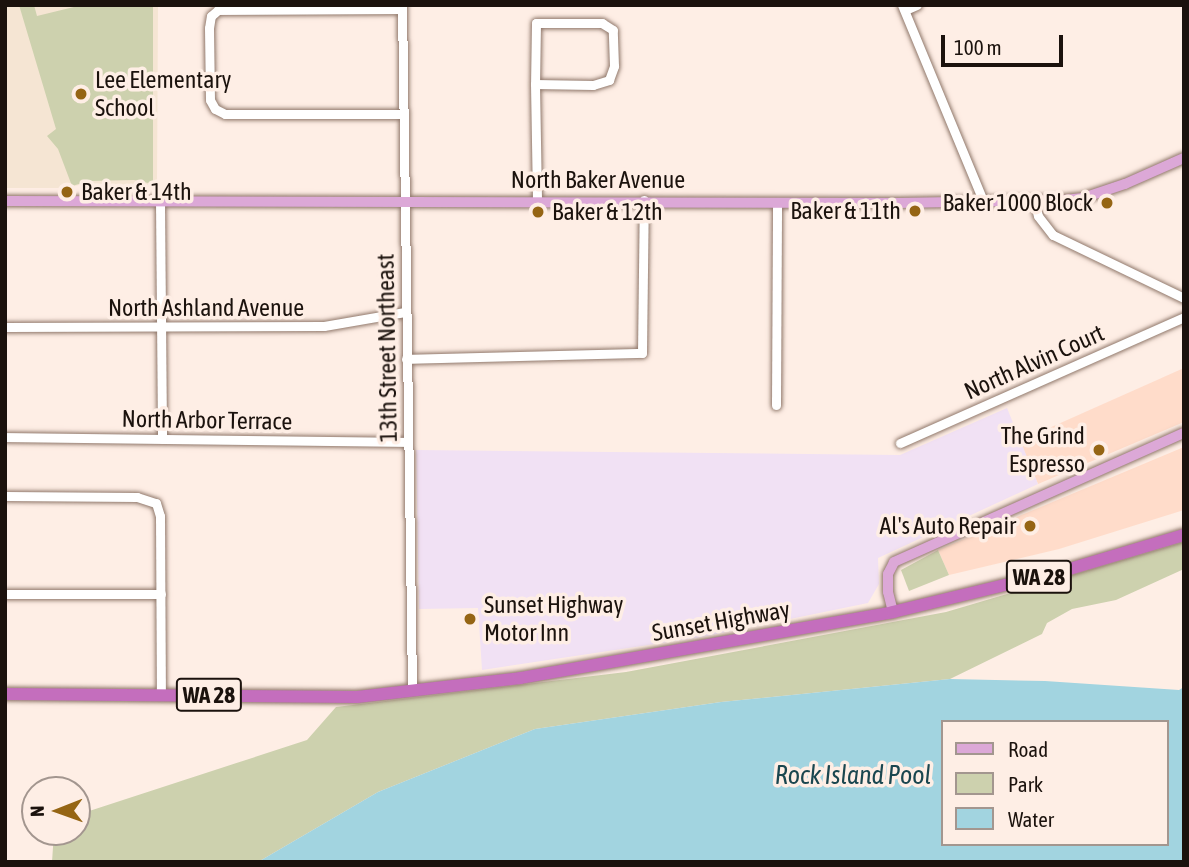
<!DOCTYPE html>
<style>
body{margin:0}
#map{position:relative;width:1189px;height:867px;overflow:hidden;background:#feeee5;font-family:"Asap Condensed",sans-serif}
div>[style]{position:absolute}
.built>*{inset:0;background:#ffdcca}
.industrial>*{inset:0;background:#f1e1f4}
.education>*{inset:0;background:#f5e5d3}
.green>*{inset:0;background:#cdd1ae}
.water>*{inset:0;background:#a2d4e0}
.roads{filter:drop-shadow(0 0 2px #90786b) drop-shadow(0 0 2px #90786b)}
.minor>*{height:9px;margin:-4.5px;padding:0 4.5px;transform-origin:4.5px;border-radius:4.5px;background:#fff}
.major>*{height:10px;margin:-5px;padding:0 5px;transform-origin:5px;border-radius:5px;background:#dca8d7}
.highway>*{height:12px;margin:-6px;padding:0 6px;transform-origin:6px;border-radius:6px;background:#c46ebd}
.dots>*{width:19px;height:19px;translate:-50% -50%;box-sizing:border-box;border:4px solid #feeee5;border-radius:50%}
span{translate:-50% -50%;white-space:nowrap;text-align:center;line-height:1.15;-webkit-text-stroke:7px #feeee5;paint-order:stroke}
.shield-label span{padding:2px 5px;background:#feeee5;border:2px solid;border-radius:5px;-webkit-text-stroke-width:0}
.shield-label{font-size:23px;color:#1b120d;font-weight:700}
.poi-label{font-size:24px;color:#1b120d}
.left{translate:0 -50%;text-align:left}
.right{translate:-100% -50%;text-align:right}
.street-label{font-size:24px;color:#1b120d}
.water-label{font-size:26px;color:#1a464f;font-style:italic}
.frame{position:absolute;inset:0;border:7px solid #1b120d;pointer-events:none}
.legend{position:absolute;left:941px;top:720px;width:228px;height:126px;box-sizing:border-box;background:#feeee5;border:2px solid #a3968f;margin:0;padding:9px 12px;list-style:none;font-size:21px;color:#1b120d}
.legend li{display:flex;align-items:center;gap:14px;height:35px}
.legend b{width:35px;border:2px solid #a3968f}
.north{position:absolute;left:21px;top:776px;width:70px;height:70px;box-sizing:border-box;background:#feeee5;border:2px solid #a3968f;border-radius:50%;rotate:269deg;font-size:19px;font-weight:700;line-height:28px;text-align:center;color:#1b120d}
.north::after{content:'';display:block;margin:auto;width:24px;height:32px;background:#956514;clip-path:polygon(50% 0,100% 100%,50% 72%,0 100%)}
.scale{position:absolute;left:941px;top:35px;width:122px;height:32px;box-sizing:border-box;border:4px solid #1b120d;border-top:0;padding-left:9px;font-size:21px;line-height:24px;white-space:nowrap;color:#1b120d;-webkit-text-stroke:5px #feeee5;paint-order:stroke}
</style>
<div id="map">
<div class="built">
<div style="clip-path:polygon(1184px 368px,1184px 422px,1038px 484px,1020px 441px)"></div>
<div style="clip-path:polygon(1184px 447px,1184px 510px,1059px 549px,949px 575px,938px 550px)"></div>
</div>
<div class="industrial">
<div style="clip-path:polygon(1007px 408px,1038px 484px,878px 558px,879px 584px,868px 603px,702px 637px,482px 670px,478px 608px,419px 609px,416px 450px,900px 455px)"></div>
</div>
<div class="education">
<div style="clip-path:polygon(5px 5px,158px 5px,157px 187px,87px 183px,67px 188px,5px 188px)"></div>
</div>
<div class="green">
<div style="clip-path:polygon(19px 5px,34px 5px,37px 16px,82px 5px,153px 5px,153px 184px,134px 180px,89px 181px,72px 186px,58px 149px,47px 136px,56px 129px)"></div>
<div style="clip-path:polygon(1184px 542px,1184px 569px,1116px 600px,1072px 609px,1047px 623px,1042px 634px,950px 679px,721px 702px,535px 729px,378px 792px,258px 862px,52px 862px,54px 832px,77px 832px,77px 815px,307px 740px,336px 707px,626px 672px,946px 612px)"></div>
<div style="clip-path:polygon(938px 550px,949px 575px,909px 591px,901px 570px)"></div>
</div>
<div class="water">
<div style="clip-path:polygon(evenodd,950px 679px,1045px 681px,1179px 690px,1184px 687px,1184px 862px,258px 862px,378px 792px,535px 729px,721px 702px,950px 679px,942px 722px,1166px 722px,1166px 844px,942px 844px,942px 722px)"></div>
</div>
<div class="roads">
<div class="minor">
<div style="left:402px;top:5px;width:685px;rotate:89.16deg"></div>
<div style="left:902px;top:5px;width:212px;rotate:67.5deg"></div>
<div style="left:905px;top:10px;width:13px;rotate:-23deg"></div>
<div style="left:535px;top:84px;width:58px;rotate:1deg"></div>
<div style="left:593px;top:85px;width:17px;rotate:-17deg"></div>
<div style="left:609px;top:80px;width:15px;rotate:-70deg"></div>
<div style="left:614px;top:66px;width:36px;rotate:-92deg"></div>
<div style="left:613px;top:30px;width:13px;rotate:-148deg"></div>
<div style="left:602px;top:23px;width:66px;rotate:180deg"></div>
<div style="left:536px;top:23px;width:61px;rotate:90.9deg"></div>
<div style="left:535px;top:84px;width:118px;rotate:89deg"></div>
<div style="left:402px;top:114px;width:177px;rotate:180deg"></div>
<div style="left:225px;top:114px;width:11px;rotate:-153deg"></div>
<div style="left:215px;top:109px;width:10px;rotate:-119deg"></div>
<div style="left:210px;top:100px;width:72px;rotate:-90.8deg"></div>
<div style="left:209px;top:28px;width:12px;rotate:-81deg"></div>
<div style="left:211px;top:16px;width:9px;rotate:-41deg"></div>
<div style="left:218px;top:10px;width:184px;rotate:-0.3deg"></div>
<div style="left:1034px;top:200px;width:16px;rotate:76deg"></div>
<div style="left:1038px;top:216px;width:24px;rotate:52deg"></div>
<div style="left:1053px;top:235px;width:145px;rotate:25.7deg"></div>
<div style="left:160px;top:202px;width:237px;rotate:89.5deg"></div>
<div style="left:5px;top:327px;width:319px;rotate:-0.2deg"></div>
<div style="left:324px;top:326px;width:82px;rotate:-9.8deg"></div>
<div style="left:406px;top:359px;width:236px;rotate:-1.5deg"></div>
<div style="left:642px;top:353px;width:153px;rotate:-89.3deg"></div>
<div style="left:776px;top:405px;width:203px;rotate:-89.7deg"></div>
<div style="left:5px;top:437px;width:403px;rotate:0.7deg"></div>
<div style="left:900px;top:443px;width:311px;rotate:-23.9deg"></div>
<div style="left:5px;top:496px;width:132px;rotate:0.4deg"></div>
<div style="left:137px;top:497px;width:20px;rotate:18deg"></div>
<div style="left:156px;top:503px;width:14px;rotate:73deg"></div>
<div style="left:160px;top:516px;width:179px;rotate:89.7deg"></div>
<div style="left:5px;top:594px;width:156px"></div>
</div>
<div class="major">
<div style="left:5px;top:201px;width:893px;rotate:0.13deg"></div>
<div style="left:898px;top:203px;width:166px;rotate:-1deg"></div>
<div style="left:1064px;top:200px;width:19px;rotate:-6deg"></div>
<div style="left:1083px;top:198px;width:44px;rotate:-18.4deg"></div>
<div style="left:1125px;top:184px;width:64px;rotate:-23.8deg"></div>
<div style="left:893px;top:612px;width:21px;rotate:-104deg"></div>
<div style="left:888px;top:592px;width:18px;rotate:-90deg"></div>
<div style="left:888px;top:574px;width:13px;rotate:-63deg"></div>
<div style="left:894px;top:562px;width:317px;rotate:-24deg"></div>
</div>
<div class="highway">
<div style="left:5px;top:694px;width:352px;rotate:0.5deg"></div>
<div style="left:357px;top:697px;width:164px;rotate:-6.6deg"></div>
<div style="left:520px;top:678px;width:379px;rotate:-10deg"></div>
<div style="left:893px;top:612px;width:178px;rotate:-13.6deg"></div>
<div style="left:1066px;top:570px;width:123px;rotate:-16.5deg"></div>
</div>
</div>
<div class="dots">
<div style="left:81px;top:94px;background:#956514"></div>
<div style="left:67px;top:192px;background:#956514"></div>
<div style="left:1107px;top:203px;background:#956514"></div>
<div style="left:915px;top:211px;background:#956514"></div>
<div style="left:538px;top:212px;background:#956514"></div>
<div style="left:1099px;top:450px;background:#956514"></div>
<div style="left:1030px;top:526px;background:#956514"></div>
<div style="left:470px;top:619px;background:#956514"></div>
</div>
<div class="shield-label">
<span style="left:1039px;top:577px">WA 28</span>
<span style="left:209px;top:695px">WA 28</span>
</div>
<div class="poi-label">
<span class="left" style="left:95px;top:94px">Lee Elementary<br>School</span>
<span class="left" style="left:81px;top:192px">Baker &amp; 14th</span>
<span class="right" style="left:1093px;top:203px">Baker 1000 Block</span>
<span class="right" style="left:901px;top:211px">Baker &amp; 11th</span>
<span class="left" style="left:552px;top:212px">Baker &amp; 12th</span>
<span class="right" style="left:1085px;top:450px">The Grind<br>Espresso</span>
<span class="right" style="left:1016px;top:526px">Al's Auto Repair</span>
<span class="left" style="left:484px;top:619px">Sunset Highway<br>Motor Inn</span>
</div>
<div class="street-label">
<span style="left:598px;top:180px">North Baker Avenue</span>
<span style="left:206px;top:308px">North Ashland Avenue</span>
<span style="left:387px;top:348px;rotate:-91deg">13th Street Northeast</span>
<span style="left:1034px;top:362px;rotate:-24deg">North Alvin Court</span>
<span style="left:207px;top:420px;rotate:1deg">North Arbor Terrace</span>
<span style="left:721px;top:621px;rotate:-10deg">Sunset Highway</span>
</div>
<div class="water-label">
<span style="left:853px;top:776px">Rock Island Pool</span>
</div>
<div class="frame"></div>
<ul class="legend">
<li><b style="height:9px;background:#dca8d7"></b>Road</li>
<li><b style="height:19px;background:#cdd1ae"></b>Park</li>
<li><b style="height:19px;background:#a2d4e0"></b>Water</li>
</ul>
<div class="north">N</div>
<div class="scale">100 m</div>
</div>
